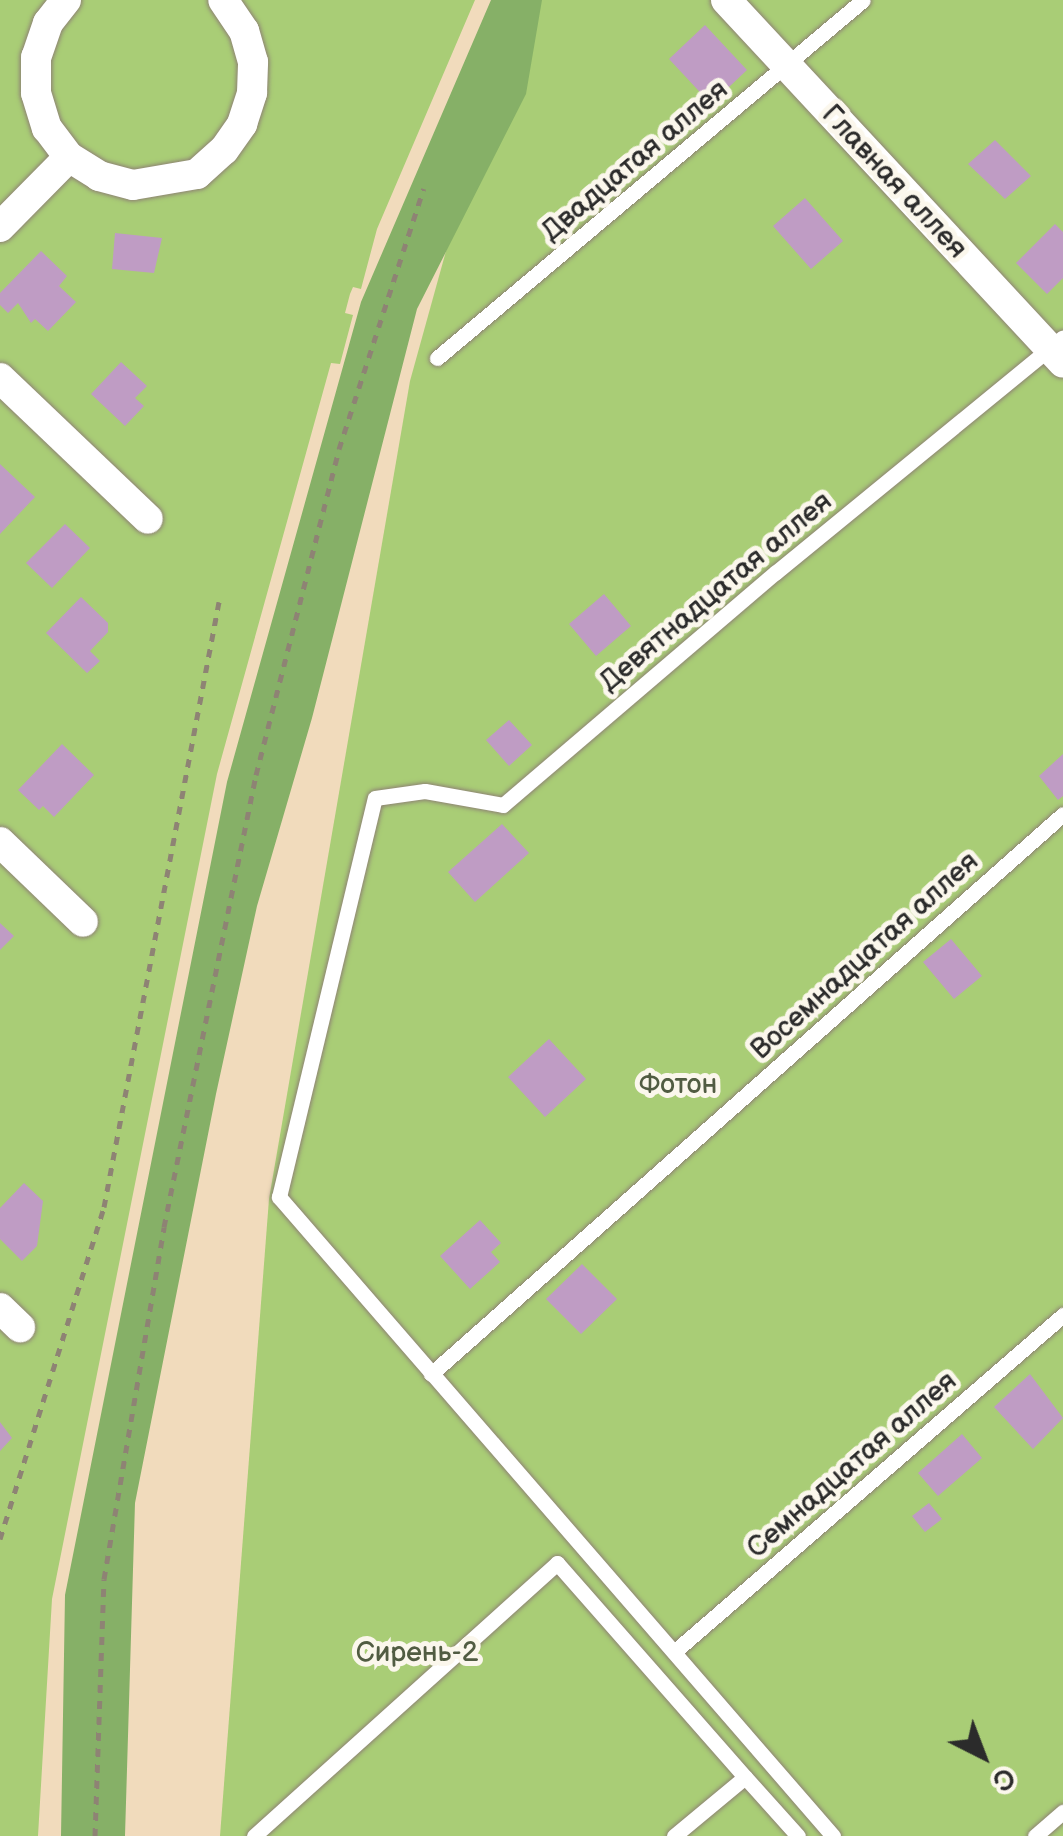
<!DOCTYPE html>
<meta charset="utf-8">
<style>
body{margin:0}
#map{position:relative;width:1063px;height:1836px;overflow:hidden;background:#f1dbbc;font-family:"Balsamiq Sans",sans-serif}
div>[style]{position:absolute}
.green>*{inset:0;background:#a9cd76}
.forest>*{inset:0;background:#86b067}
.building>*{inset:0;background:#bf9cc4}
.path>*{height:5px;margin-top:-2.5px;transform-origin:0;background:repeating-linear-gradient(90deg,#8e8374 0 8px,transparent 0 16px)}
.roads{filter:drop-shadow(0 0 2px #8e8374) drop-shadow(0 0 2px #8e8374)}
.service>*{height:15px;margin:-7.5px;padding:0 7.5px;transform-origin:7.5px;border-radius:7.5px;background:#fff}
.minor>*{height:30px;margin:-15px;padding:0 15px;transform-origin:15px;border-radius:15px;background:#fff}
span{translate:-50% -50%;white-space:nowrap;text-align:center;line-height:1.15;-webkit-text-stroke:10px #fbf7ec;paint-order:stroke}
.street-label{font-size:28px;color:#2b2b2b}
.park-label{font-size:28px;color:#515c42}
.north{position:absolute;left:933px;top:1706px;width:100px;height:100px;-webkit-text-stroke:8px #fbf7ec;paint-order:stroke;rotate:138deg;font-size:28px;font-weight:700;line-height:40px;text-align:center;color:#2b2b2b}
.north::after{content:'';display:block;margin:auto;width:35px;height:45px;background:#2b2b2b;clip-path:polygon(50% 0,100% 100%,50% 72%,0 100%)}
</style>
<div id="map">
<div class="green">
<div style="clip-path:polygon(0 0,475px 0,377px 229px,361px 289px,353px 287px,350px 294px,345px 313px,353px 315px,340px 364px,331px 363px,217px 774px,52px 1599px,38px 1836px,0 1836px)"></div>
<div style="clip-path:polygon(536px 0,1063px 0,1063px 1836px,220px 1836px,269px 1199px,410px 381px,492px 85px)"></div>
</div>
<div class="forest">
<div style="clip-path:polygon(491px 0,542px 0,526px 94px,417px 309px,312px 718px,257px 906px,216px 1094px,135px 1503px,125px 1836px,61px 1836px,65px 1595px,227px 782px,361px 302px)"></div>
</div>
<div class="building">
<div style="clip-path:polygon(705px 25px,747px 70px,711px 104px,669px 59px)"></div>
<div style="clip-path:polygon(995px 140px,1031px 176px,1005px 199px,968px 164px)"></div>
<div style="clip-path:polygon(805px 198px,843px 241px,811px 269px,773px 226px)"></div>
<div style="clip-path:polygon(1055px 224px,1063px 232px,1063px 278px,1047px 294px,1016px 263px)"></div>
<div style="clip-path:polygon(115px 233px,162px 238px,154px 273px,112px 269px)"></div>
<div style="clip-path:polygon(41px 251px,67px 276px,59px 286px,76px 302px,48px 331px,35px 319px,31px 323px,18px 303px,8px 313px,0 305px,0 293px)"></div>
<div style="clip-path:polygon(121px 362px,147px 386px,135px 398px,144px 406px,125px 426px,91px 394px)"></div>
<div style="clip-path:polygon(0 464px,35px 497px,0 534px)"></div>
<div style="clip-path:polygon(65px 524px,90px 548px,52px 588px,26px 563px)"></div>
<div style="clip-path:polygon(604px 594px,631px 626px,596px 656px,569px 624px)"></div>
<div style="clip-path:polygon(81px 597px,108px 623px,108px 632px,90px 651px,100px 661px,87px 673px,46px 633px)"></div>
<div style="clip-path:polygon(509px 720px,532px 745px,509px 766px,486px 740px)"></div>
<div style="clip-path:polygon(62px 744px,94px 775px,54px 817px,43px 806px,39px 810px,18px 790px)"></div>
<div style="clip-path:polygon(1063px 754px,1063px 796px,1058px 800px,1039px 776px)"></div>
<div style="clip-path:polygon(502px 824px,529px 853px,475px 902px,448px 872px)"></div>
<div style="clip-path:polygon(0 923px,14px 936px,0 950px)"></div>
<div style="clip-path:polygon(951px 939px,982px 976px,954px 999px,923px 962px)"></div>
<div style="clip-path:polygon(549px 1039px,586px 1079px,545px 1117px,508px 1077px)"></div>
<div style="clip-path:polygon(24px 1183px,43px 1201px,37px 1246px,22px 1261px,0 1239px,0 1208px)"></div>
<div style="clip-path:polygon(480px 1220px,501px 1243px,491px 1252px,500px 1262px,470px 1289px,440px 1256px)"></div>
<div style="clip-path:polygon(582px 1264px,617px 1299px,581px 1334px,546px 1299px)"></div>
<div style="clip-path:polygon(1030px 1374px,1063px 1418px,1033px 1449px,994px 1407px)"></div>
<div style="clip-path:polygon(0 1422px,12px 1438px,0 1451px)"></div>
<div style="clip-path:polygon(962px 1434px,982px 1458px,938px 1496px,918px 1473px)"></div>
<div style="clip-path:polygon(929px 1503px,942px 1519px,925px 1532px,912px 1516px)"></div>
</div>
<div class="path">
<div style="left:0;top:1539px;width:348px;rotate:-72.6deg"></div>
<div style="left:104px;top:1207px;width:616px;rotate:-79.24deg"></div>
<div style="left:95px;top:1836px;width:257px;rotate:-88deg"></div>
<div style="left:104px;top:1579px;width:357px;rotate:-80.3deg"></div>
<div style="left:164px;top:1227px;width:461px;rotate:-78.5deg"></div>
<div style="left:256px;top:775px;width:336px;rotate:-75.7deg"></div>
<div style="left:339px;top:449px;width:274px;rotate:-72deg"></div>
</div>
<div class="roads">
<div class="service">
<div style="left:437px;top:358px;width:556px;rotate:-40.04deg"></div>
<div style="left:431px;top:1374px;width:844px;rotate:-41.54deg"></div>
<div style="left:674px;top:1652px;width:515px;rotate:-40.9deg"></div>
<div style="left:254px;top:1836px;width:408px;rotate:-42deg"></div>
<div style="left:557px;top:1563px;width:285px;rotate:48.7deg"></div>
<div style="left:674px;top:1836px;width:92px;rotate:-39.7deg"></div>
<div style="left:745px;top:1777px;width:79px;rotate:48.1deg"></div>
<div style="left:833px;top:1836px;width:846px;rotate:-130.92deg"></div>
<div style="left:279px;top:1197px;width:410px;rotate:-76.5deg"></div>
<div style="left:375px;top:798px;width:50px;rotate:-8deg"></div>
<div style="left:425px;top:791px;width:79px;rotate:10.2deg"></div>
<div style="left:503px;top:805px;width:358px;rotate:-40.5deg"></div>
<div style="left:775px;top:573px;width:372px;rotate:-39.3deg"></div>
<div style="left:1035px;top:1836px;width:37px;rotate:-41deg"></div>
</div>
<div class="minor">
<div style="left:66px;top:0;width:29px;rotate:128deg"></div>
<div style="left:48px;top:23px;width:36px;rotate:109deg"></div>
<div style="left:36px;top:57px;width:36px;rotate:90deg"></div>
<div style="left:36px;top:93px;width:37px;rotate:73deg"></div>
<div style="left:47px;top:128px;width:36px;rotate:53deg"></div>
<div style="left:69px;top:157px;width:36px;rotate:32deg"></div>
<div style="left:99px;top:176px;width:35px;rotate:15deg"></div>
<div style="left:133px;top:185px;width:65px;rotate:-9.8deg"></div>
<div style="left:197px;top:174px;width:36px;rotate:-42deg"></div>
<div style="left:224px;top:150px;width:32px;rotate:-55deg"></div>
<div style="left:242px;top:124px;width:33px;rotate:-72deg"></div>
<div style="left:252px;top:93px;width:31px;rotate:-88deg"></div>
<div style="left:253px;top:62px;width:32px;rotate:-106deg"></div>
<div style="left:244px;top:31px;width:37px;rotate:-124deg"></div>
<div style="left:726px;top:0;width:495px;rotate:47.1deg"></div>
<div style="left:0;top:227px;width:98px;rotate:-45.4deg"></div>
<div style="left:0;top:378px;width:204px;rotate:43.6deg"></div>
<div style="left:0;top:842px;width:115px;rotate:43.9deg"></div>
<div style="left:0;top:1308px;width:28px;rotate:44deg"></div>
</div>
</div>
<div class="street-label">
<span style="left:635px;top:161px;rotate:-40deg">Двадцатая аллея</span>
<span style="left:894px;top:182px;rotate:47deg">Главная аллея</span>
<span style="left:716px;top:592px;rotate:-40deg">Девятнадцатая аллея</span>
<span style="left:865px;top:956px;rotate:-42deg">Восемнадцатая аллея</span>
<span style="left:852px;top:1465px;rotate:-41deg">Семнадцатая аллея</span>
</div>
<div class="park-label">
<span style="left:678px;top:1085px">Фотон</span>
<span style="left:417px;top:1653px">Сирень-2</span>
</div>
<div class="north">С</div>
</div>
